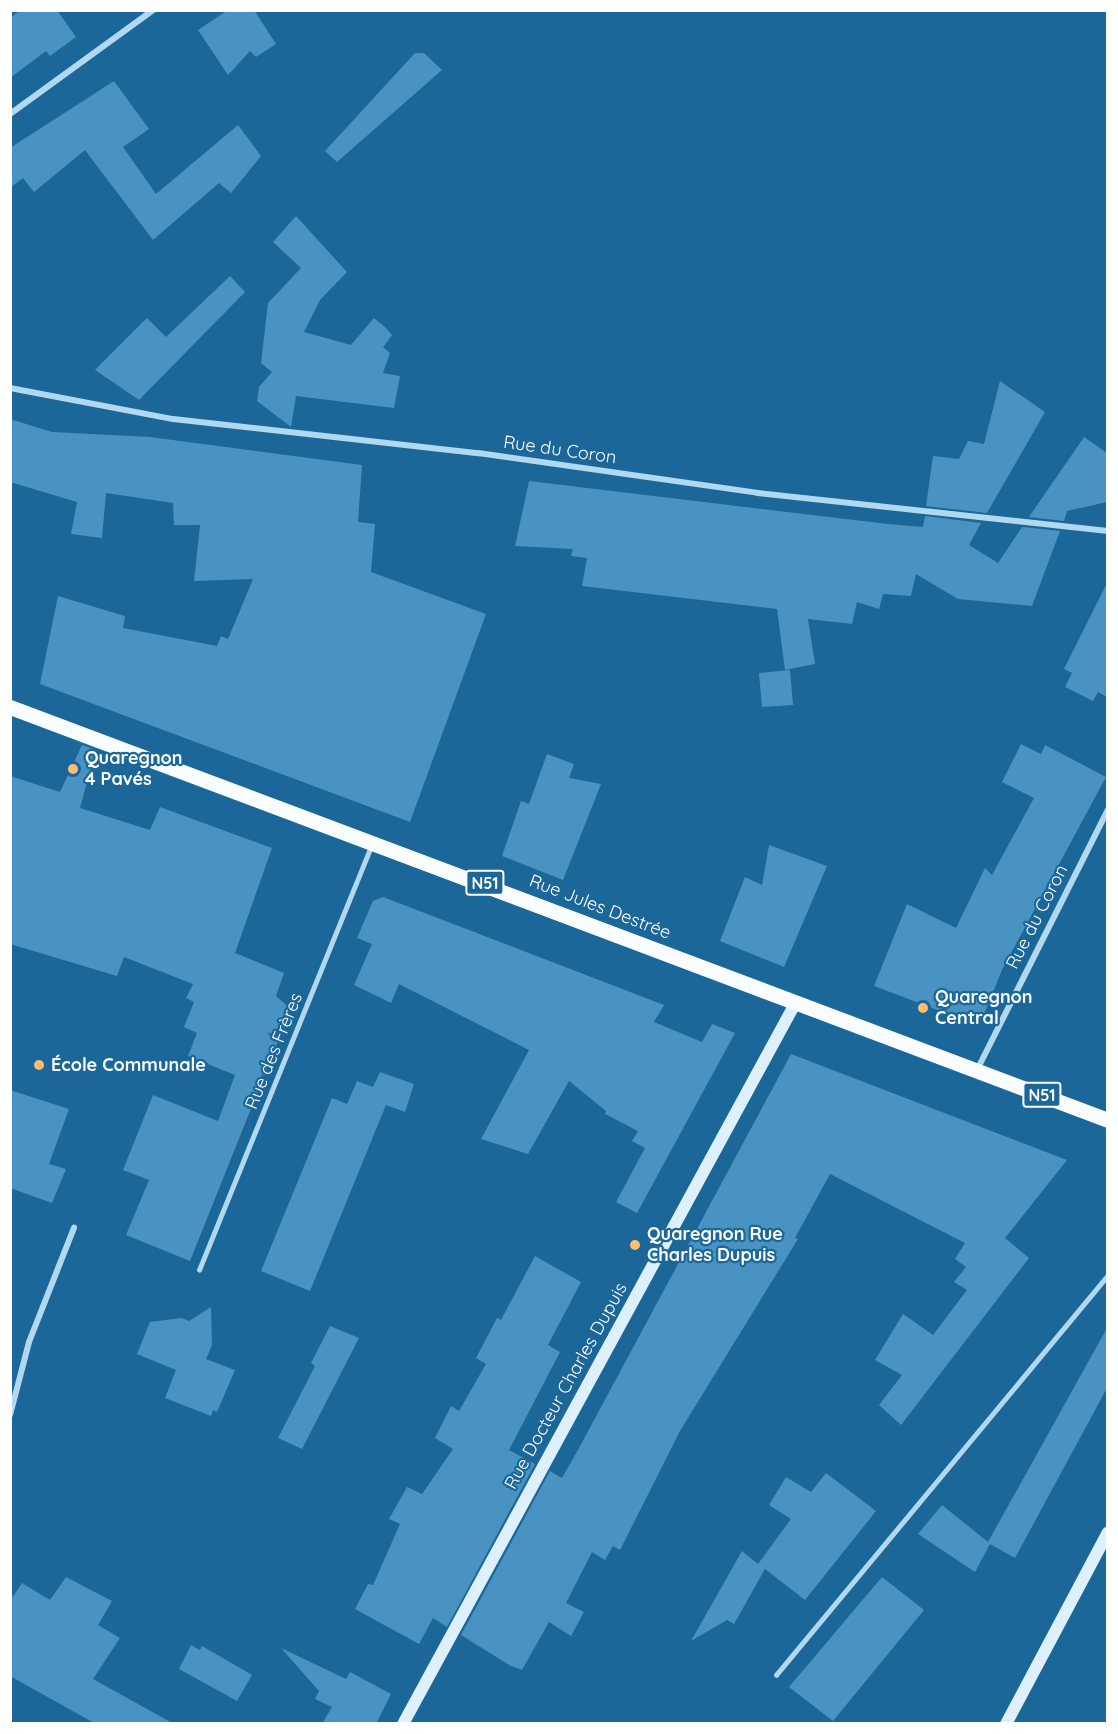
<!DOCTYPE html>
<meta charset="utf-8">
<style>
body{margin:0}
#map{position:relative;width:1118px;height:1734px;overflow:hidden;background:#1b6799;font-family:Quicksand,sans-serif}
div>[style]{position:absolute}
.building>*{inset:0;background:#4893c1}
.lane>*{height:4.5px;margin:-2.25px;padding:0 2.25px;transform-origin:2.25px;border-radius:2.25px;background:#b0d8f0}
.street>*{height:6px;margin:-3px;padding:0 3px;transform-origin:3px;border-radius:3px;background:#b0d8f0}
.secondary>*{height:12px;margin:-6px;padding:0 6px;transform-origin:6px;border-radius:6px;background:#def0fb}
.primary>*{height:15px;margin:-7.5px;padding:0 7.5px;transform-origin:7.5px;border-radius:7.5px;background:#fafdff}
.dots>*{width:16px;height:16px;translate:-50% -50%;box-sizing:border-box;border:3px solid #1b6799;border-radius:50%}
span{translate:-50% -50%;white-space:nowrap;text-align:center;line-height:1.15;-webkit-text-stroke:4.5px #1b6799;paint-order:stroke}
.shield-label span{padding:2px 4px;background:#1b6799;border:2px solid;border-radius:4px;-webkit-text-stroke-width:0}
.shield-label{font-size:16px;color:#fff;font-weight:700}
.street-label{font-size:18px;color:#fff}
.poi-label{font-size:18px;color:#fff;font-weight:700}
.left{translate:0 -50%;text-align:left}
.frame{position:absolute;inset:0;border:12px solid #fff;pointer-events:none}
</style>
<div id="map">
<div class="building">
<div style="clip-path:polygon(21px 10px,57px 10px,76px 37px,50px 56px,46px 51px,10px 78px,10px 18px)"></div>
<div style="clip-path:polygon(228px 10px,254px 10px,276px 44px,256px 57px,250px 51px,228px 75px,198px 30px)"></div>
<div style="clip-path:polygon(415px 53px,424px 53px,442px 70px,337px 162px,325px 151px)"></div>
<div style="clip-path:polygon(114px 81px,149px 129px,123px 147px,156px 194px,238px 125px,261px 156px,231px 193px,219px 183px,153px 240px,85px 150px,34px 192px,23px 178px,10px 188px,10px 148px)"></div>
<div style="clip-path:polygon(296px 216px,347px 272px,320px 300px,304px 332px,351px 345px,374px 318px,385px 327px,392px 335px,383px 347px,390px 353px,383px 373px,400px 376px,394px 408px,296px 396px,291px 427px,257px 401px,259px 387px,272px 372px,261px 363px,268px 303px,301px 268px,273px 242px)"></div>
<div style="clip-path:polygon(230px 276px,245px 292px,139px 400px,95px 370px,147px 318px,166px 337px)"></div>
<div style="clip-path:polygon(1000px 381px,1045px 412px,987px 513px,926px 506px,933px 456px,959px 459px,968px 441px,984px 444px)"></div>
<div style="clip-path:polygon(10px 419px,52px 432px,150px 437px,362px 465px,358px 522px,375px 524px,371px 572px,486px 614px,410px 822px,40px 684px,58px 596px,125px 616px,123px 628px,217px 646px,221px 636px,228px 639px,253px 579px,194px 581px,200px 525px,174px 525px,173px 503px,106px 493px,102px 538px,71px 534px,77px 502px,10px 482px)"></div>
<div style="clip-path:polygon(1084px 437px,1107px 453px,1107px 502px,1067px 511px,1064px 521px,1029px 517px)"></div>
<div style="clip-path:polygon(529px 481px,888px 524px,923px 527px,925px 516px,981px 523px,969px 545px,998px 563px,1022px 527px,1060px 531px,1032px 606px,958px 599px,916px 574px,911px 596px,883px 594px,879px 609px,857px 602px,852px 624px,808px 619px,815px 664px,785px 670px,777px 609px,582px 586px,587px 558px,571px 556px,573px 549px,515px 546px)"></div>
<div style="clip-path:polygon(1107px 583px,1107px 697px,1098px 692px,1093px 701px,1065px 687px,1072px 673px,1064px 669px)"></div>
<div style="clip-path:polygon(790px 670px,793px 705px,762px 707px,759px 673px)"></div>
<div style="clip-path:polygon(1021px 744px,1041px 754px,1045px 745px,1106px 777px,1002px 970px,982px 1019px,972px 1023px,874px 986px,907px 904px,956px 928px,985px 868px,992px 875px,1034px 798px,1002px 782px)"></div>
<div style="clip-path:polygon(82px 745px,96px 750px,80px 808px,150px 830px,160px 807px,272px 848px,235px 953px,284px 973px,276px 996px,291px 1009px,190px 1261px,126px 1235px,149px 1180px,123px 1170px,153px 1095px,218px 1121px,235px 1075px,188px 1056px,197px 1033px,184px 1027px,194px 1002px,186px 998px,193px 984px,124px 957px,117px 976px,10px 944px,10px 776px,60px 792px)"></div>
<div style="clip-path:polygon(547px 754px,574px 764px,569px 778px,601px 784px,563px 880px,502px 856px,521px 801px,529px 804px)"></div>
<div style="clip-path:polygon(769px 845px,827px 866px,784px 967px,720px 941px,745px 877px,762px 885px)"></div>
<div style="clip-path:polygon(383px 897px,664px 1005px,654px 1022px,702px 1042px,712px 1024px,735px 1033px,637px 1213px,616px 1202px,645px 1148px,632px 1141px,638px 1131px,605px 1114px,606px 1111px,569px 1081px,528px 1154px,481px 1139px,529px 1050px,399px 984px,391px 1003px,354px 985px,372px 944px,357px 938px,373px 901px)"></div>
<div style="clip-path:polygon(791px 1054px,1067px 1160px,1005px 1238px,1029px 1258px,901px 1425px,879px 1405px,902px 1375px,875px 1360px,903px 1314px,933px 1335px,967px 1290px,954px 1282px,966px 1267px,955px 1259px,965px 1243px,830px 1174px,795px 1238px,798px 1239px,680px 1431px,620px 1550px,613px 1546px,605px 1560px,592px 1552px,566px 1603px,584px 1612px,571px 1636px,549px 1622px,522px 1670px,511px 1666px,461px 1635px,550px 1471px,562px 1478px,579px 1448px)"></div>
<div style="clip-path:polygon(380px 1072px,414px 1084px,405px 1112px,386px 1105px,310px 1291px,261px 1271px,332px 1098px,347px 1104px,357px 1081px,373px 1087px)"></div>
<div style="clip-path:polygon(10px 1090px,69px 1109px,49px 1164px,66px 1169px,52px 1203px,10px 1188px)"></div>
<div style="clip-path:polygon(535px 1256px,581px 1282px,548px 1345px,560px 1352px,509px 1450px,535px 1464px,447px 1627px,433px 1618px,419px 1644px,355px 1609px,368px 1584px,373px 1585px,400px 1524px,389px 1519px,407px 1487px,422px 1494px,453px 1449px,435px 1438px,451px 1406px,459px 1411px,486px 1364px,476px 1358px,497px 1318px,501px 1320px)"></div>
<div style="clip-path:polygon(211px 1307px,212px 1345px,206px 1359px,235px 1370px,217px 1412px,213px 1410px,211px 1416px,165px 1398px,176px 1370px,137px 1354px,150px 1322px,182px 1318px,189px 1321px)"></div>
<div style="clip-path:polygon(330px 1326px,359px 1338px,302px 1449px,278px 1438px,315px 1366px,311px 1363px)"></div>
<div style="clip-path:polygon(1107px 1328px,1107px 1388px,1015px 1558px,990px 1544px,975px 1572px,918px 1534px,942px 1505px,988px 1542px)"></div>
<div style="clip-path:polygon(826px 1473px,876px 1511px,805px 1600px,765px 1569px,734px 1624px,727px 1620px,691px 1641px,742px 1551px,758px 1564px,791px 1519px,769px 1505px,786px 1477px,811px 1492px)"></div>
<div style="clip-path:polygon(66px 1577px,112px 1601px,98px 1625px,120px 1638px,93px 1679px,174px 1724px,96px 1724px,10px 1676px,10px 1601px,22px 1583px,50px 1600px)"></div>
<div style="clip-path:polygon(882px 1577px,924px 1610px,833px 1721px,789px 1687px)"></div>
<div style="clip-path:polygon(191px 1645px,200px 1650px,202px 1646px,252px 1675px,237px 1701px,179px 1669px)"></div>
<div style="clip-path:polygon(281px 1648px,346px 1679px,350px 1672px,391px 1694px,376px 1724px,322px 1724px,332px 1707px,315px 1699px,319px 1691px)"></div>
</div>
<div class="lane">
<div style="left:199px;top:1270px;width:459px;rotate:-67.9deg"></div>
<div style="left:776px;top:1675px;width:520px;rotate:-50.31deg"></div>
</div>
<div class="street">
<div style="left:10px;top:114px;width:177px;rotate:-36deg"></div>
<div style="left:10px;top:388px;width:166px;rotate:10.8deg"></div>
<div style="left:173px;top:419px;width:307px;rotate:6.4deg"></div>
<div style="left:478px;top:453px;width:283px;rotate:8.1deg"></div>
<div style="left:758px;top:493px;width:352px;rotate:6.2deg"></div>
<div style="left:977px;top:1070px;width:292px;rotate:-63.3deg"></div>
<div style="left:10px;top:1415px;width:75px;rotate:-75.4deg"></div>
<div style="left:29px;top:1342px;width:123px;rotate:-68.5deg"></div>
</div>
<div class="secondary">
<div style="left:403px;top:1724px;width:822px;rotate:-61.44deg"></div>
<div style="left:1006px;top:1724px;width:217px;rotate:-62deg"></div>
</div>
<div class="primary">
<div style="left:10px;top:707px;width:1173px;rotate:20.61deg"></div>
</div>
<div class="dots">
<div style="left:73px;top:769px;background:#ffbd70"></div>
<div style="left:923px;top:1008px;background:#ffbd70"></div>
<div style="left:39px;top:1065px;background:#ffbd70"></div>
<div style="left:635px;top:1245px;background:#ffbd70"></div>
</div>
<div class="shield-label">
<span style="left:485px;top:883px">N51</span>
<span style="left:1042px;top:1095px">N51</span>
</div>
<div class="street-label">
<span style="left:560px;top:450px;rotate:8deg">Rue du Coron</span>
<span style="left:600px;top:907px;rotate:21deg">Rue Jules Destrée</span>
<span style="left:1037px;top:917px;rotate:-63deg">Rue du Coron</span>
<span style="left:274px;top:1051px;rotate:-68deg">Rue des Frères</span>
<span style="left:566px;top:1386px;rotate:-61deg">Rue Docteur Charles Dupuis</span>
</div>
<div class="poi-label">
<span class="left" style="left:85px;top:769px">Quaregnon<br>4 Pavés</span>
<span class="left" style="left:935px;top:1008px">Quaregnon<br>Central</span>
<span class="left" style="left:51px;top:1065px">École Communale</span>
<span class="left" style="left:647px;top:1245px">Quaregnon Rue<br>Charles Dupuis</span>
</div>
<div class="frame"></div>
</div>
